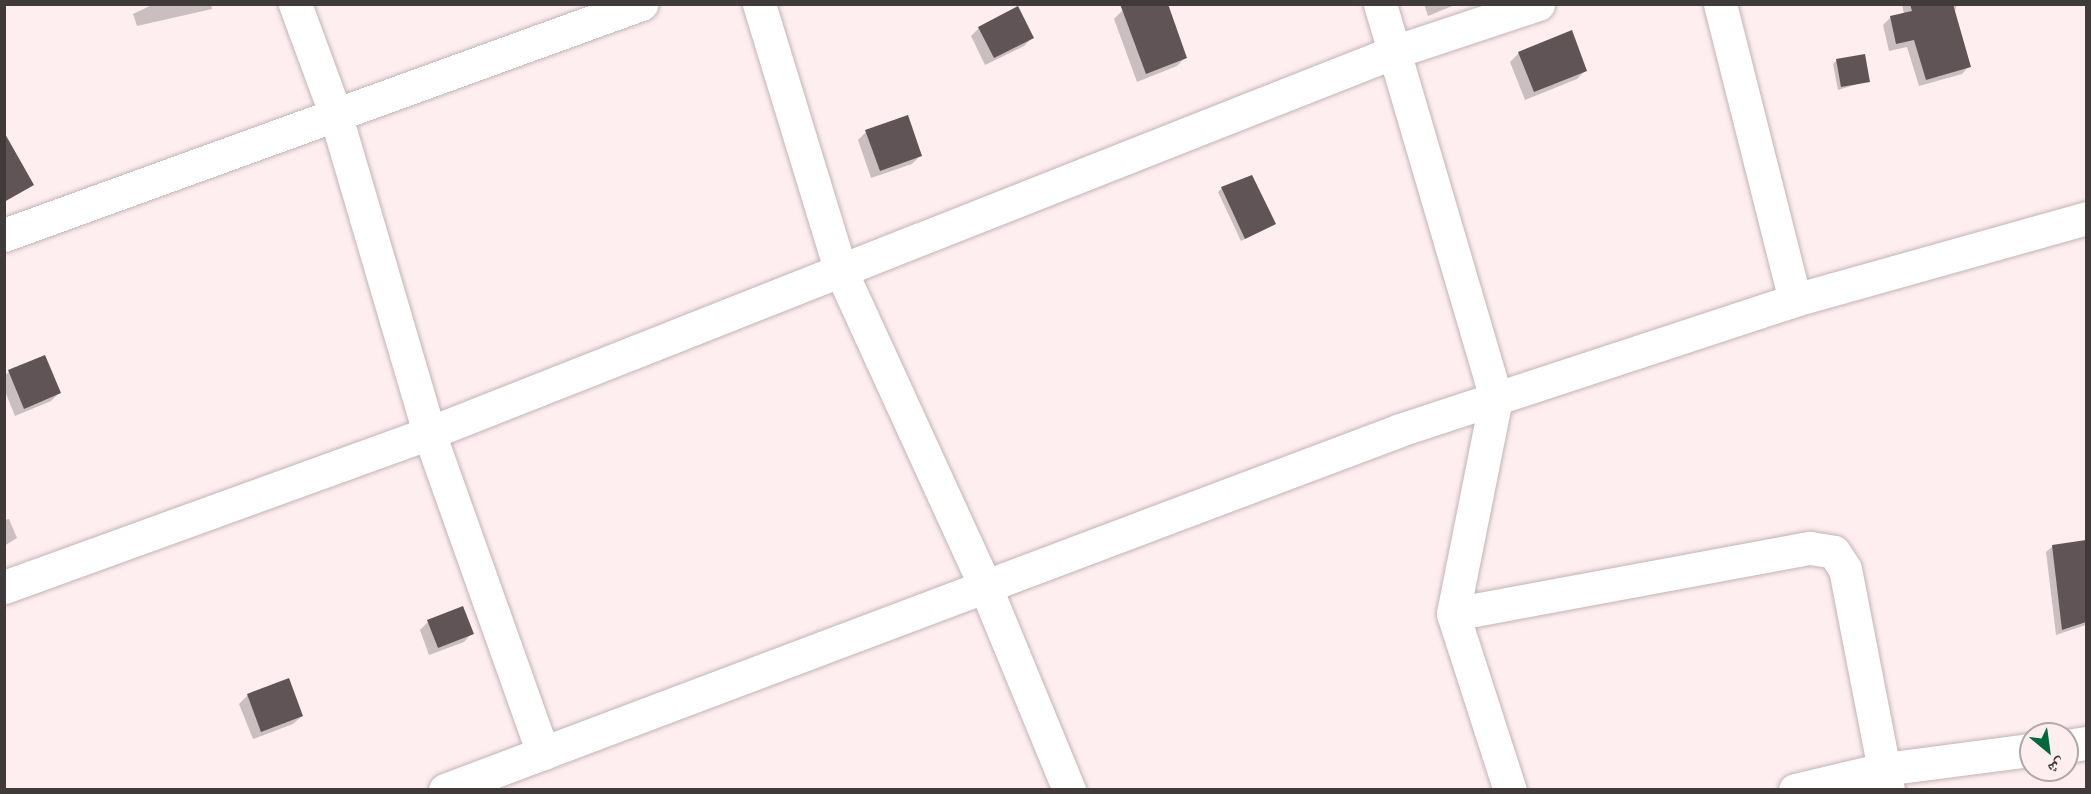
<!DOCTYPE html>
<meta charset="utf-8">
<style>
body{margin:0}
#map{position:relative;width:2091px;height:794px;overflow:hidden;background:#feeef0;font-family:Raleway,"Noto Naskh Arabic",sans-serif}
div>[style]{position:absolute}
.shadow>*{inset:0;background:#0003}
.building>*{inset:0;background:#615456}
.roads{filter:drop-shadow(0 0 2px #c2b3b5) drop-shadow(0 0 2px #c2b3b5)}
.minor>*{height:33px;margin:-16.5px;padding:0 16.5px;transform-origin:16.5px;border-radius:16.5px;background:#fff}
.tertiary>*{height:33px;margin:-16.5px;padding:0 16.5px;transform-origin:16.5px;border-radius:16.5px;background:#fff}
span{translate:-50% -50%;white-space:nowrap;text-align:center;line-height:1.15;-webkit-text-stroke:6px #feeef0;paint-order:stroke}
.frame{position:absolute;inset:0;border:6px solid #403a3b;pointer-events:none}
.north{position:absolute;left:2019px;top:722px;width:60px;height:60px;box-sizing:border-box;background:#feeef0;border:2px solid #b2a6a8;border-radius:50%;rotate:151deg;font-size:16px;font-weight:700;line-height:24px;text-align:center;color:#403a3b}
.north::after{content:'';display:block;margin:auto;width:21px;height:27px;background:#01683e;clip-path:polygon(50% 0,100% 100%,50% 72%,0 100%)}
</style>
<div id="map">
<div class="shadow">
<div style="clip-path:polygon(154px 4px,211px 4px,212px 9px,137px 26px,133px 14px)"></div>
<div style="clip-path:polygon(1424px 4px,1457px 4px,1428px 16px)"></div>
<div style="clip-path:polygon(1902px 4px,1957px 4px,1954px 15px,1969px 66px,1962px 74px,1919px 86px,1907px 47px,1889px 51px,1883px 25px,1891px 17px,1904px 14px)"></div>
<div style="clip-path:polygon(1123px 10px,1185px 58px,1177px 66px,1137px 82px,1114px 19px)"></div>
<div style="clip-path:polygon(979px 28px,1033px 37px,1024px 46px,985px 65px,971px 36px)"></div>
<div style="clip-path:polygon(1519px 53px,1586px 70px,1577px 79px,1525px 100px,1510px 62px)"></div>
<div style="clip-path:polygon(1837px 60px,1868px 81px,1838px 90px,1833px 64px)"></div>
<div style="clip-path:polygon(866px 132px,920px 156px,912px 164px,871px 178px,858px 140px)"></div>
<div style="clip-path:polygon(1222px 188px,1274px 224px,1241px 241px,1218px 192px)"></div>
<div style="clip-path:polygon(9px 372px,59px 393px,51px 401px,15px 416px,4px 389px,4px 376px)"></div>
<div style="clip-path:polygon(9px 519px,17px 538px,4px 546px,4px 520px)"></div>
<div style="clip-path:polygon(2086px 542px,2086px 625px,2056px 635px,2046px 552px,2053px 546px)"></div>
<div style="clip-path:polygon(428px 622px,472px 633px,464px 642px,429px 655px,420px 630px)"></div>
<div style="clip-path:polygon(248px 695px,302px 716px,293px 724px,253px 739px,239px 704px)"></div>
</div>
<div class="building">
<div style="clip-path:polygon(1120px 4px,1168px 4px,1187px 58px,1146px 74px)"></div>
<div style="clip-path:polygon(1910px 4px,1953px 4px,1971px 67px,1926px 80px,1914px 40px,1896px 44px,1890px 16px,1912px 11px)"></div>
<div style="clip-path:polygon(1018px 6px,1034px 38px,994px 58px,978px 27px)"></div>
<div style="clip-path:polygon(1572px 30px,1587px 71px,1534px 92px,1518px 52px)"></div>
<div style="clip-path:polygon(1865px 54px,1870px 82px,1841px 87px,1836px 59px)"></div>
<div style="clip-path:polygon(908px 115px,922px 156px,880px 171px,865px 130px)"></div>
<div style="clip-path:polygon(4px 132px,34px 185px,4px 202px)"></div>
<div style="clip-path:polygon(1252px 175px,1276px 224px,1245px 239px,1221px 187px)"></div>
<div style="clip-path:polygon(45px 355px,61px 393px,24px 409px,8px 370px)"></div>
<div style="clip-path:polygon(2086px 540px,2086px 622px,2062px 630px,2052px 545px)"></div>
<div style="clip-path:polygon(463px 606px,474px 634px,438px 648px,427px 620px)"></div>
<div style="clip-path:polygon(289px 678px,303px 716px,261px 732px,247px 694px)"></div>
</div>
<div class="roads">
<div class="minor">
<div style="left:295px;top:4px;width:116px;rotate:69.8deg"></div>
<div style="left:335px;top:113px;width:334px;rotate:73.6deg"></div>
<div style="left:429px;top:433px;width:340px;rotate:70.4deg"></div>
<div style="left:759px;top:4px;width:277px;rotate:73deg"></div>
<div style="left:840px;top:269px;width:349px;rotate:65.4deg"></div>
<div style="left:985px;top:586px;width:221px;rotate:67.6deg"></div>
<div style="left:1380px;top:4px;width:411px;rotate:73.6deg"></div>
<div style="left:1496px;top:398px;width:220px;rotate:101.3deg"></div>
<div style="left:1453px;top:614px;width:185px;rotate:72.1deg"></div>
<div style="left:1720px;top:4px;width:305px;rotate:75.8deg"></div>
<div style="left:4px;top:235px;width:678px;rotate:-19.93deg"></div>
<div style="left:4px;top:587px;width:452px;rotate:-19.9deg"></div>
<div style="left:429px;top:433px;width:1037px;rotate:-21.55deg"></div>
<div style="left:1394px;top:52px;width:152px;rotate:-18.4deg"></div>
<div style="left:1453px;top:614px;width:363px;rotate:-10.5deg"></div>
<div style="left:1810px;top:548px;width:24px;rotate:9deg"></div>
<div style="left:1834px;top:552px;width:20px;rotate:57deg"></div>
<div style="left:1845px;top:569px;width:225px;rotate:79deg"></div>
<div style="left:2067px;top:746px;width:19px;rotate:-9deg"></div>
<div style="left:1795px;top:790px;width:91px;rotate:-13.3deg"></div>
<div style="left:1884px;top:769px;width:148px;rotate:-7.4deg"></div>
</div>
<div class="tertiary">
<div style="left:445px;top:790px;width:1021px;rotate:-20.65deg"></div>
<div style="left:1400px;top:430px;width:416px;rotate:-18.2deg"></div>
<div style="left:1795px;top:300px;width:302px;rotate:-15.7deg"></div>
</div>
</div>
<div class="frame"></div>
<div class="north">ش</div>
</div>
